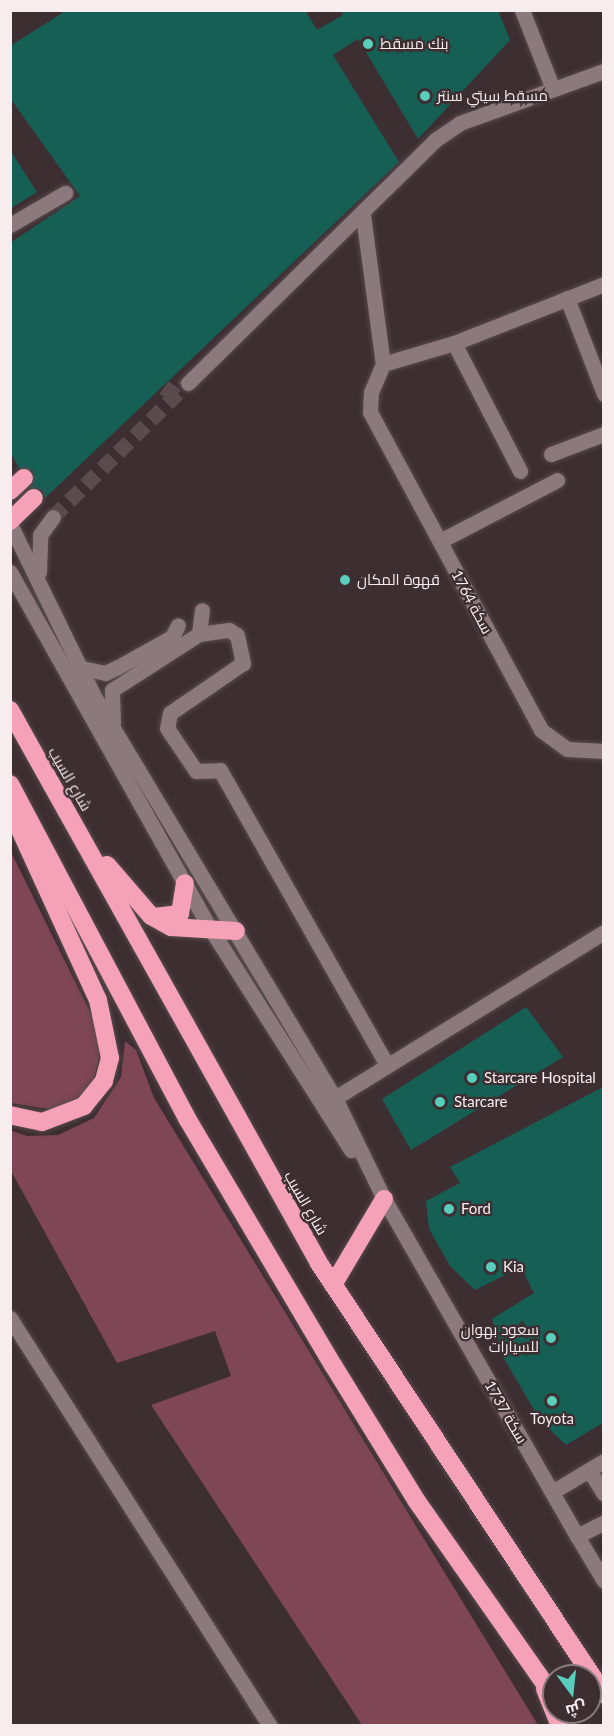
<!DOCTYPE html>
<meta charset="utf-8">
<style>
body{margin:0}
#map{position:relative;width:614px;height:1736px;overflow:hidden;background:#3d2e32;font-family:Lato,Cairo,sans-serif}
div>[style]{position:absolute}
.green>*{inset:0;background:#7f4656}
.building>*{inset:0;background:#165f55}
.minor-tunnel>*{height:15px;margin-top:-7.5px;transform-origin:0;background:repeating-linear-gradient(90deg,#594b4e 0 15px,transparent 0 23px)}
.roads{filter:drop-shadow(0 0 2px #574a4d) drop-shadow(0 0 2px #574a4d)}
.minor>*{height:15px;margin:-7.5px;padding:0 7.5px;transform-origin:7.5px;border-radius:7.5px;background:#8b797d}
.highway>*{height:18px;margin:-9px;padding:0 9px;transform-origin:9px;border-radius:9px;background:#f5a2b8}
.dots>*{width:16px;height:16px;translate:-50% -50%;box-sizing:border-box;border:3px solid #3d2e32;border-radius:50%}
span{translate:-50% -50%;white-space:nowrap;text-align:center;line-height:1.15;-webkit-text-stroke:4.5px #3d2e32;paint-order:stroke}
.poi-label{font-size:15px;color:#f7edef}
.left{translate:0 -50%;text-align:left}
.right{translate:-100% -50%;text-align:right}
.street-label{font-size:15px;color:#f7edef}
.frame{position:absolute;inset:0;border:12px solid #f7edef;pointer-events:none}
.north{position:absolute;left:542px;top:1664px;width:60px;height:60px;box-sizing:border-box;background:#3d2e32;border:2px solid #877a7e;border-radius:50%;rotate:165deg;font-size:16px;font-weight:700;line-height:24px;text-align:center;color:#f7edef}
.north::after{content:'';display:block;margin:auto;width:21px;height:27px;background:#5acebd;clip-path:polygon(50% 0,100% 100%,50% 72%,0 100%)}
</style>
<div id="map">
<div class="green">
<div style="clip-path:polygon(10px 850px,95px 1022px,100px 1055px,94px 1078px,79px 1098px,54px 1110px,11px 1103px)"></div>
<div style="clip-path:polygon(125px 1041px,136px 1050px,154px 1098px,538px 1725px,362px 1725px,151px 1405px,231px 1376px,215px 1331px,117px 1363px,11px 1171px,10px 1130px,27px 1136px,58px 1135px,94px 1118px,121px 1077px)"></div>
</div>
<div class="building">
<div style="clip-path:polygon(67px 10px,305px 10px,317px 30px,343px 15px,340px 10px,498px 10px,510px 40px,418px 139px,358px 39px,333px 55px,399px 162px,45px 498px,42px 490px,30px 488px,33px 471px,19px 468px,10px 452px,10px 243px,80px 196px,10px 98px,10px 46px)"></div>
<div style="clip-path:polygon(10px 150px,37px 192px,10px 209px)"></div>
<div style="clip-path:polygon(526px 1007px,563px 1057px,411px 1150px,382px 1099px)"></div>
<div style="clip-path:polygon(603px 1087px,603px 1423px,566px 1445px,540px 1420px,503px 1357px,492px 1319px,534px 1293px,521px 1267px,475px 1290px,450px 1266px,429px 1229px,426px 1201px,460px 1183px,450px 1167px)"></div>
</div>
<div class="minor-tunnel">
<div style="left:164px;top:387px;width:16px;rotate:35deg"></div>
<div style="left:53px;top:517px;width:190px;rotate:-44.8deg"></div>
</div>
<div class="roads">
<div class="minor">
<div style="left:522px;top:10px;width:85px;rotate:68.6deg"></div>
<div style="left:363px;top:215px;width:150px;rotate:82.4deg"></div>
<div style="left:10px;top:225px;width:64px;rotate:-30.2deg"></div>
<div style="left:604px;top:284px;width:161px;rotate:158.5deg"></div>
<div style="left:454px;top:343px;width:74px;rotate:163.5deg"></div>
<div style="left:383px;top:364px;width:30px;rotate:113deg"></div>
<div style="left:371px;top:392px;width:20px;rotate:93deg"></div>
<div style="left:370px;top:412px;width:361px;rotate:61.7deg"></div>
<div style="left:541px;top:730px;width:32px;rotate:36deg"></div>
<div style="left:567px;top:749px;width:37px;rotate:3deg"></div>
<div style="left:567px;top:298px;width:103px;rotate:68.9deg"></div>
<div style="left:454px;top:343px;width:144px;rotate:62.7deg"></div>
<div style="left:188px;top:383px;width:346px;rotate:-44.5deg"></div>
<div style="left:435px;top:140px;width:30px;rotate:-34deg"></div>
<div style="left:460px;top:123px;width:153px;rotate:-19.9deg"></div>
<div style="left:551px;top:454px;width:57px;rotate:-20.7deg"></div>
<div style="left:10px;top:524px;width:191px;rotate:64deg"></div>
<div style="left:94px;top:696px;width:469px;rotate:59.1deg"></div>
<div style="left:335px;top:1098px;width:112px;rotate:64.1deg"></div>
<div style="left:384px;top:1199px;width:388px;rotate:60.2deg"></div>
<div style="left:577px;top:1536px;width:30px;rotate:-27deg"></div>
<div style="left:440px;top:541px;width:132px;rotate:-27.5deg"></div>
<div style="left:10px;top:572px;width:408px;rotate:60.7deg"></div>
<div style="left:210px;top:928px;width:263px;rotate:57.6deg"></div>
<div style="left:39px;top:572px;width:37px;rotate:-88deg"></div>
<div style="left:40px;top:535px;width:22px;rotate:-54deg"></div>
<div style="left:199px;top:634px;width:30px;rotate:-8deg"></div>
<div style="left:229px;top:630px;width:9px;rotate:32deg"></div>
<div style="left:237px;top:635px;width:29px;rotate:78deg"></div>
<div style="left:243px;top:663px;width:88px;rotate:145.6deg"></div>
<div style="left:170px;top:713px;width:15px;rotate:101deg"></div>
<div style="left:167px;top:728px;width:52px;rotate:56deg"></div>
<div style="left:196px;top:771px;width:24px;rotate:-2deg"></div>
<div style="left:220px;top:770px;width:339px;rotate:60.5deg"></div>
<div style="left:77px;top:667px;width:29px;rotate:12deg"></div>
<div style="left:105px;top:673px;width:14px;rotate:-25deg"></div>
<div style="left:118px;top:667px;width:62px;rotate:-29.1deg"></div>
<div style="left:172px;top:637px;width:13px;rotate:-63deg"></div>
<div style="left:113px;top:722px;width:32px;rotate:-92deg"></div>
<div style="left:112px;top:690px;width:103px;rotate:-32.8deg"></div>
<div style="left:199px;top:634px;width:24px;rotate:-83deg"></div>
<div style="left:335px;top:1098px;width:316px;rotate:-31.7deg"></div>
<div style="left:10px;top:1318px;width:484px;rotate:57.5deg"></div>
<div style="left:589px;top:1470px;width:28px;rotate:58deg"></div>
<div style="left:552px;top:1492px;width:61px;rotate:-30.8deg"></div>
<div style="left:577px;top:1536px;width:52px;rotate:59deg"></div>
</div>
<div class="highway">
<div style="left:10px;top:491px;width:19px;rotate:-43deg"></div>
<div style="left:10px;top:521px;width:33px;rotate:-44deg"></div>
<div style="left:10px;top:710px;width:633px;rotate:60.8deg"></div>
<div style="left:319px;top:1263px;width:517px;rotate:56.53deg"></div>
<div style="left:10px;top:784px;width:380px;rotate:62.1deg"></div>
<div style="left:188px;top:1120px;width:285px;rotate:59.4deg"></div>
<div style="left:333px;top:1365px;width:158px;rotate:58.4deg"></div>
<div style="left:416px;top:1500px;width:241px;rotate:55deg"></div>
<div style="left:10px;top:808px;width:211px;rotate:65.4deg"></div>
<div style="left:98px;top:1000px;width:59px;rotate:78.3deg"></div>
<div style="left:110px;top:1058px;width:24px;rotate:105deg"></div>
<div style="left:104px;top:1081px;width:32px;rotate:129deg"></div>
<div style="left:84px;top:1106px;width:45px;rotate:159.1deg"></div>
<div style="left:42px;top:1122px;width:33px;rotate:-168deg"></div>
<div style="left:107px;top:865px;width:67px;rotate:49.2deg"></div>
<div style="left:151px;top:916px;width:23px;rotate:29deg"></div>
<div style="left:171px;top:927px;width:65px;rotate:3.5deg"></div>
<div style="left:154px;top:917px;width:26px;rotate:-7deg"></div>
<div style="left:180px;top:914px;width:31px;rotate:-81deg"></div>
<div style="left:333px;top:1285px;width:100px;rotate:-59.3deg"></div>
<div style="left:545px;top:1689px;width:40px;rotate:68deg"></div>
</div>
</div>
<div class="dots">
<div style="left:368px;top:44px;background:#5acebd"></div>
<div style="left:425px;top:96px;background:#5acebd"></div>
<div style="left:345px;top:580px;background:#5acebd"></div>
<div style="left:472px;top:1078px;background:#5acebd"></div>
<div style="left:440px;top:1102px;background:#5acebd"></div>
<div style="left:449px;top:1209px;background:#5acebd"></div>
<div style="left:491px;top:1267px;background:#5acebd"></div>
<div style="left:551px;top:1338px;background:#5acebd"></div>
<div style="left:552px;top:1401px;background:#5acebd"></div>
</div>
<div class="poi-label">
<span class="left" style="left:380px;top:44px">بنك مسقط</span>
<span class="left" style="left:437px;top:96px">مسقط سيتي سنتر</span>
<span class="left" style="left:357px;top:580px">قهوة المكان</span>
<span class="left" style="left:484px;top:1078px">Starcare Hospital</span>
<span class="left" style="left:454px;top:1102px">Starcare</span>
<span class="left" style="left:461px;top:1209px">Ford</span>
<span class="left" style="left:503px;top:1267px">Kia</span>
<span class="right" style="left:539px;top:1338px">سعود بهوان<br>للسيارات</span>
<span style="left:552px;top:1419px">Toyota</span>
</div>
<div class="street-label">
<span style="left:472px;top:602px;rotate:62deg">سكة 1764</span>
<span style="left:70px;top:779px;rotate:60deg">شارع السيب</span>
<span style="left:306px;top:1203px;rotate:60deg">شارع السيب</span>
<span style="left:506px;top:1412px;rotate:60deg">سكة 1737</span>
</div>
<div class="frame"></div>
<div class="north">ش</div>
</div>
